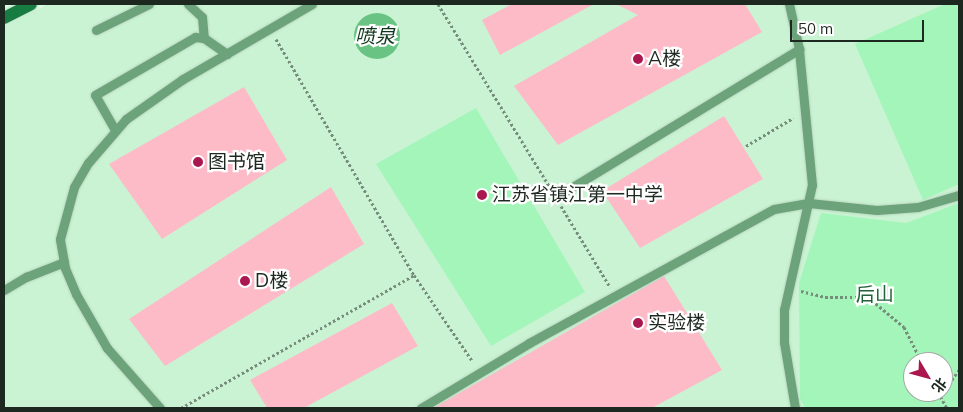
<!DOCTYPE html>
<meta charset="utf-8">
<style>
body{margin:0}
#map{position:relative;width:963px;height:412px;overflow:hidden;background:#d9fbe1;font-family:Mulish,"Noto Sans SC",sans-serif}
div>[style]{position:absolute}
.built>*{inset:0;background:#caf3d3}
.green>*{inset:0;background:#a4f5ba}
.water>*{inset:0;background:#69c484}
.round{border-radius:50%}
.building>*{inset:0;background:#fdbbc8}
.path>*{height:3px;margin-top:-1.5px;transform-origin:0;background:repeating-linear-gradient(90deg,#778d7c 0 2.5px,transparent 0 5px)}
.roads{filter:drop-shadow(0 0 1px #b7d5be) drop-shadow(0 0 1px #b7d5be)}
.lane>*{height:9px;margin:-4.5px;padding:0 4.5px;transform-origin:4.5px;border-radius:4.5px;background:#6ca37a}
.secondary>*{height:12px;margin:-6px;padding:0 6px;transform-origin:6px;border-radius:6px;background:#167c41}
.dots>*{width:14px;height:14px;translate:-50% -50%;box-sizing:border-box;border:2px solid #fff;border-radius:50%}
span{translate:-50% -50%;white-space:nowrap;text-align:center;line-height:1.15;-webkit-text-stroke:4.5px #fff;paint-order:stroke}
.poi-label{font-size:19px;color:#1d2920}
.left{translate:0 -50%;text-align:left}
.park-label{font-size:19px;color:#216238}
.water-label{font-size:20px;color:#10371d;font-style:italic}
.frame{position:absolute;inset:0;border:5px solid #1d2920;pointer-events:none}
.north{position:absolute;left:903px;top:352px;width:50px;height:50px;box-sizing:border-box;background:#fff;border:1px solid #a5a9a6;border-radius:50%;rotate:127deg;font-size:14px;font-weight:700;line-height:20px;text-align:center;color:#1d2920}
.north::after{content:'';display:block;margin:auto;width:18px;height:22px;background:#aa184f;clip-path:polygon(50% 0,100% 100%,50% 72%,0 100%)}
.scale{position:absolute;left:790px;top:20px;width:134px;height:22px;box-sizing:border-box;border:2px solid #1d2920;border-top:0;padding-left:6px;font-size:15px;line-height:18px;white-space:nowrap;color:#1d2920;-webkit-text-stroke:4px #fff;paint-order:stroke}
</style>
<div id="map">
<div class="built">
<div style="clip-path:polygon(evenodd,48px 4px,959px 4px,959px 408px,4px 408px,4px 27px,48px 4px,913px 362px,943px 362px,943px 392px,913px 392px,913px 362px)"></div>
</div>
<div class="green">
<div style="clip-path:polygon(945px 4px,959px 4px,959px 184px,923px 200px,855px 44px)"></div>
<div style="clip-path:polygon(476px 108px,585px 292px,491px 346px,376px 164px)"></div>
<div style="clip-path:polygon(evenodd,959px 203px,959px 408px,805px 408px,800px 399px,799px 283px,821px 213px,906px 223px,959px 203px,913px 362px,943px 362px,943px 392px,913px 392px,913px 362px)"></div>
</div>
<div class="water">
<div class="round" style="left:354px;top:13px;width:46px;height:46px"></div>
</div>
<div class="building">
<div style="clip-path:polygon(512px 4px,594px 4px,500px 55px,482px 20px)"></div>
<div style="clip-path:polygon(616px 4px,745px 4px,762px 32px,558px 145px,514px 86px,638px 15px)"></div>
<div style="clip-path:polygon(244px 87px,287px 160px,162px 239px,109px 164px)"></div>
<div style="clip-path:polygon(724px 116px,763px 179px,640px 248px,602px 191px)"></div>
<div style="clip-path:polygon(331px 187px,364px 244px,165px 366px,129px 319px)"></div>
<div style="clip-path:polygon(664px 276px,722px 370px,652px 408px,433px 408px)"></div>
<div style="clip-path:polygon(392px 303px,418px 346px,304px 408px,267px 408px,250px 380px)"></div>
</div>
<div class="path">
<div style="left:438px;top:4px;width:213px;rotate:58.6deg"></div>
<div style="left:276px;top:39px;width:273px;rotate:59.7deg"></div>
<div style="left:414px;top:275px;width:105px;rotate:55.9deg"></div>
<div style="left:746px;top:146px;width:55px;rotate:-30.8deg"></div>
<div style="left:561px;top:206px;width:95px;rotate:58.8deg"></div>
<div style="left:801px;top:291px;width:25px;rotate:14deg"></div>
<div style="left:825px;top:297px;width:43px"></div>
<div style="left:868px;top:297px;width:47px;rotate:39.8deg"></div>
<div style="left:904px;top:327px;width:39px;rotate:63deg"></div>
<div style="left:938px;top:392px;width:18px;rotate:61deg"></div>
<div style="left:940px;top:396px;width:32px;rotate:-54deg"></div>
<div style="left:181px;top:408px;width:268px;rotate:-29.7deg"></div>
</div>
<div class="roads">
<div class="lane">
<div style="left:188px;top:4px;width:19px;rotate:43deg"></div>
<div style="left:202px;top:17px;width:21px;rotate:85deg"></div>
<div style="left:96px;top:30px;width:59px;rotate:-26.1deg"></div>
<div style="left:115px;top:130px;width:40px;rotate:-119.7deg"></div>
<div style="left:95px;top:95px;width:116px;rotate:-30.1deg"></div>
<div style="left:195px;top:37px;width:9px;rotate:6deg"></div>
<div style="left:204px;top:38px;width:28px;rotate:35deg"></div>
<div style="left:556px;top:197px;width:285px;rotate:-31.3deg"></div>
<div style="left:799px;top:49px;width:46px;rotate:-102.5deg"></div>
<div style="left:4px;top:290px;width:26px;rotate:-31deg"></div>
<div style="left:26px;top:277px;width:41px;rotate:-21.5deg"></div>
<div style="left:160px;top:408px;width:80px;rotate:-131.5deg"></div>
<div style="left:107px;top:348px;width:62px;rotate:-119.9deg"></div>
<div style="left:76px;top:294px;width:28px;rotate:-113deg"></div>
<div style="left:65px;top:268px;width:29px;rotate:-100deg"></div>
<div style="left:60px;top:239px;width:54px;rotate:-74.9deg"></div>
<div style="left:74px;top:187px;width:28px;rotate:-60deg"></div>
<div style="left:88px;top:163px;width:58px;rotate:-49.2deg"></div>
<div style="left:126px;top:119px;width:70px;rotate:-35.1deg"></div>
<div style="left:183px;top:79px;width:149px;rotate:-30.2deg"></div>
<div style="left:421px;top:408px;width:126px;rotate:-31deg"></div>
<div style="left:529px;top:343px;width:279px;rotate:-28.7deg"></div>
<div style="left:774px;top:209px;width:36px;rotate:-10deg"></div>
<div style="left:809px;top:203px;width:68px;rotate:5.9deg"></div>
<div style="left:877px;top:210px;width:41px;rotate:-4.2deg"></div>
<div style="left:918px;top:207px;width:43px;rotate:-16.3deg"></div>
<div style="left:795px;top:408px;width:67px;rotate:-99.5deg"></div>
<div style="left:784px;top:342px;width:32px;rotate:-90deg"></div>
<div style="left:784px;top:310px;width:128px;rotate:-77.4deg"></div>
<div style="left:812px;top:185px;width:137px;rotate:-95.5deg"></div>
</div>
<div class="secondary">
<div style="left:4px;top:18px;width:30px;rotate:-27deg"></div>
</div>
</div>
<div class="dots">
<div style="left:638px;top:59px;background:#aa184f"></div>
<div style="left:198px;top:162px;background:#aa184f"></div>
<div style="left:482px;top:195px;background:#aa184f"></div>
<div style="left:245px;top:281px;background:#aa184f"></div>
<div style="left:638px;top:323px;background:#aa184f"></div>
</div>
<div class="poi-label">
<span class="left" style="left:648px;top:59px">A楼</span>
<span class="left" style="left:208px;top:162px">图书馆</span>
<span class="left" style="left:492px;top:195px">江苏省镇江第一中学</span>
<span class="left" style="left:255px;top:281px">D楼</span>
<span class="left" style="left:648px;top:323px">实验楼</span>
</div>
<div class="park-label">
<span style="left:875px;top:295px">后山</span>
</div>
<div class="water-label">
<span style="left:375px;top:35px">喷泉</span>
</div>
<div class="frame"></div>
<div class="north">北</div>
<div class="scale">50 m</div>
</div>
